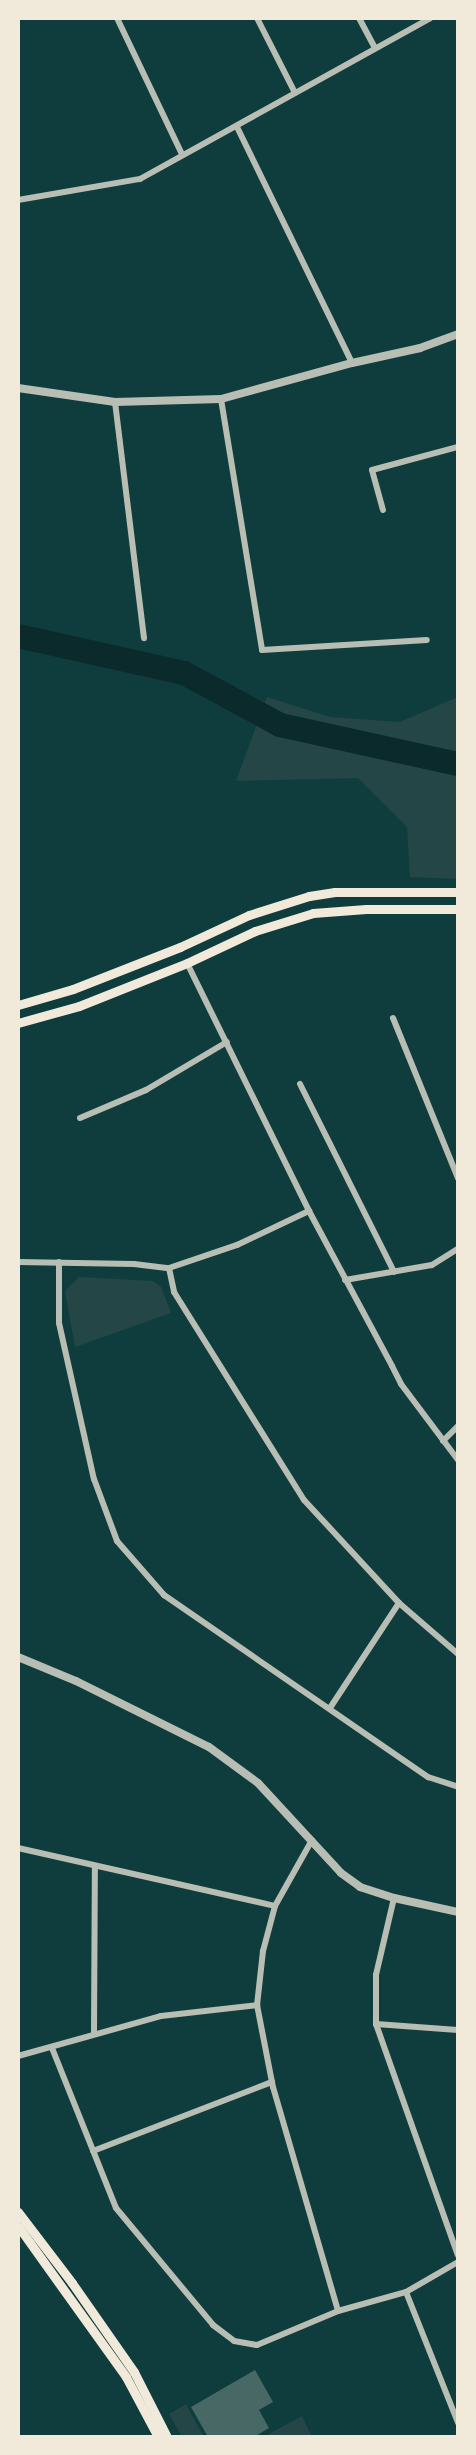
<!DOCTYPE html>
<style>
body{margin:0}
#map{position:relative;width:476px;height:2455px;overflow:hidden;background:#0f3d3e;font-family:"Libre Baskerville",serif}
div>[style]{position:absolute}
.green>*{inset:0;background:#244646}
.river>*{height:24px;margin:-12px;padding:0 12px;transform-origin:12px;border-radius:12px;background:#0a2a2b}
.building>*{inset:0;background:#486865}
.minor>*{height:6px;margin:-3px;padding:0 3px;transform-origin:3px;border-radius:3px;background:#b8beb3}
.tertiary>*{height:8px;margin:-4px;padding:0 4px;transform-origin:4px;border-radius:4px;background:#b8beb3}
.secondary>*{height:9px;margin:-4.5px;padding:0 4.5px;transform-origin:4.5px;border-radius:4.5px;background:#f1e9da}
span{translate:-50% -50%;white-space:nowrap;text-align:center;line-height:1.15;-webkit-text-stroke:4.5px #f1e9da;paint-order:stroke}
.frame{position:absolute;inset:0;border:20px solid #f1e9da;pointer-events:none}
</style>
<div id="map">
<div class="green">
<div style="clip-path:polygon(267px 697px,330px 717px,400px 722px,458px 697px,458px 879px,410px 877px,407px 827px,358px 778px,236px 781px)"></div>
<div style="clip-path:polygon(79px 1277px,153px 1281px,161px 1287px,171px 1313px,75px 1347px,65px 1291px)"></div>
<div style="clip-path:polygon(186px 2404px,204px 2437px,182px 2437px,169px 2414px)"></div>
<div style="clip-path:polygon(302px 2416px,312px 2437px,263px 2437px)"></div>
</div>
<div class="river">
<div style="left:18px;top:636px;width:170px;rotate:12.6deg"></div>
<div style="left:184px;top:673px;width:109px;rotate:28.4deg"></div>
<div style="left:280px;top:725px;width:182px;rotate:12.4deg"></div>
</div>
<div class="building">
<div style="clip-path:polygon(255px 2370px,273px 2402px,259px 2410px,269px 2428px,254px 2437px,208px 2437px,191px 2407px)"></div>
</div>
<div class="minor">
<div style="left:117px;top:18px;width:151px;rotate:64.5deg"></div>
<div style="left:257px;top:18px;width:84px;rotate:63.1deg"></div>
<div style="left:359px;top:18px;width:34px;rotate:62deg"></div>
<div style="left:237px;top:127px;width:263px;rotate:64deg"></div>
<div style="left:18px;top:200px;width:124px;rotate:-9.8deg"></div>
<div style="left:140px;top:179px;width:332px;rotate:-29deg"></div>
<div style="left:221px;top:399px;width:254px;rotate:80.7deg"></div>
<div style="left:262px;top:650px;width:165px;rotate:-3.5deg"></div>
<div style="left:115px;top:402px;width:238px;rotate:83deg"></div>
<div style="left:383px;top:510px;width:41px;rotate:-105.4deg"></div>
<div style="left:372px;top:470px;width:89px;rotate:-15deg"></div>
<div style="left:187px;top:963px;width:276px;rotate:63.8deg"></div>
<div style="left:309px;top:1211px;width:176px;rotate:61.8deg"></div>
<div style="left:392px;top:1366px;width:20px;rotate:63deg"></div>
<div style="left:401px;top:1384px;width:95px;rotate:53.1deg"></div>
<div style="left:393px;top:1018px;width:173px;rotate:67.9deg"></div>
<div style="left:300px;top:1084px;width:210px;rotate:63.4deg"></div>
<div style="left:80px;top:1118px;width:72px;rotate:-23deg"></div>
<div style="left:146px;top:1090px;width:94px;rotate:-30.7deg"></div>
<div style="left:18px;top:1262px;width:116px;rotate:1deg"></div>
<div style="left:134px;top:1264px;width:35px;rotate:7deg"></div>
<div style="left:169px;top:1268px;width:72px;rotate:-18.7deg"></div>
<div style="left:237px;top:1245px;width:80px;rotate:-25.3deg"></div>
<div style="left:59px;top:1262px;width:61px;rotate:90deg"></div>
<div style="left:59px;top:1323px;width:160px;rotate:77.4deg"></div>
<div style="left:94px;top:1479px;width:66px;rotate:69.6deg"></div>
<div style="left:117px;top:1541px;width:72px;rotate:49deg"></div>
<div style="left:164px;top:1595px;width:321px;rotate:34.6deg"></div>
<div style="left:428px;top:1777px;width:32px;rotate:18deg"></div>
<div style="left:169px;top:1268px;width:25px;rotate:78deg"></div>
<div style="left:174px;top:1292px;width:245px;rotate:58deg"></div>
<div style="left:304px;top:1500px;width:140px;rotate:47.3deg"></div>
<div style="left:399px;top:1603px;width:78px;rotate:40.8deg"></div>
<div style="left:345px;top:1280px;width:88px;rotate:-9.8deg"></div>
<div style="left:432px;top:1265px;width:31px;rotate:-32deg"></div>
<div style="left:443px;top:1441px;width:21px;rotate:-45deg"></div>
<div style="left:330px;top:1708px;width:126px;rotate:-56.7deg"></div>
<div style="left:312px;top:1840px;width:76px;rotate:119.3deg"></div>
<div style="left:275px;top:1906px;width:47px;rotate:104.9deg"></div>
<div style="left:263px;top:1951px;width:54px;rotate:96.3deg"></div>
<div style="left:257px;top:2005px;width:84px;rotate:79deg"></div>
<div style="left:273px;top:2087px;width:233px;rotate:73.8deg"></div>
<div style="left:18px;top:1848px;width:263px;rotate:12.7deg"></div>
<div style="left:394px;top:1898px;width:79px;rotate:103.2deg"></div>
<div style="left:376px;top:1975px;width:49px;rotate:90deg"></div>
<div style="left:376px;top:2024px;width:245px;rotate:70.5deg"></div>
<div style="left:376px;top:2024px;width:82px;rotate:4.2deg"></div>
<div style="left:94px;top:2034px;width:168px;rotate:-89.7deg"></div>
<div style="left:52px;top:2048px;width:172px;rotate:68.2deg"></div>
<div style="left:116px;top:2208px;width:152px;rotate:50.3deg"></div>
<div style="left:213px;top:2325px;width:26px;rotate:37deg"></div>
<div style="left:234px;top:2341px;width:23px;rotate:10deg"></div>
<div style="left:257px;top:2345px;width:88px;rotate:-22.8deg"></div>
<div style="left:338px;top:2311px;width:71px;rotate:-15.6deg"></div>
<div style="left:406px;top:2292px;width:60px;rotate:-30deg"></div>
<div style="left:18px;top:2056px;width:148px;rotate:-15.6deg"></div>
<div style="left:161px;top:2016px;width:97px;rotate:-6.5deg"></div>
<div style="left:93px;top:2151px;width:192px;rotate:-21.1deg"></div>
<div style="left:406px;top:2292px;width:141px;rotate:68.3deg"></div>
</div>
<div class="tertiary">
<div style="left:18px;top:388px;width:98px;rotate:8.2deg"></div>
<div style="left:115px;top:402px;width:106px;rotate:-1.6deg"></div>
<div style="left:221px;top:399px;width:136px;rotate:-15.4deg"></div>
<div style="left:352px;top:363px;width:70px;rotate:-12.4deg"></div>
<div style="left:420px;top:348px;width:40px;rotate:-20.2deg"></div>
<div style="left:18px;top:1657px;width:63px;rotate:22.5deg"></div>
<div style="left:76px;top:1681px;width:148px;rotate:26.4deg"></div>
<div style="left:209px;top:1747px;width:61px;rotate:36.3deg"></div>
<div style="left:258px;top:1783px;width:122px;rotate:47.3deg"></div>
<div style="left:341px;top:1873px;width:24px;rotate:36deg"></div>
<div style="left:360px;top:1887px;width:36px;rotate:18deg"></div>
<div style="left:394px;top:1898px;width:66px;rotate:12.3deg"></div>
</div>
<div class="secondary">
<div style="left:18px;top:1005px;width:57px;rotate:-16.2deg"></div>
<div style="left:73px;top:989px;width:115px;rotate:-21.4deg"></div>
<div style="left:180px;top:947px;width:76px;rotate:-24.9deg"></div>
<div style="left:249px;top:915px;width:63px;rotate:-17.6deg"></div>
<div style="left:309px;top:896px;width:26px;rotate:-9deg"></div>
<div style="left:335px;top:892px;width:123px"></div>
<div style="left:18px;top:1023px;width:63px;rotate:-15.6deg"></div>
<div style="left:79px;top:1006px;width:116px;rotate:-21.7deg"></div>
<div style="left:187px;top:963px;width:75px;rotate:-25.2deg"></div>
<div style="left:255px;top:931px;width:61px;rotate:-17.2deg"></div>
<div style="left:313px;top:913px;width:53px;rotate:-4.3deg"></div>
<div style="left:366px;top:909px;width:92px"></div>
<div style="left:18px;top:2212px;width:89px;rotate:52.7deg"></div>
<div style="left:72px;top:2283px;width:108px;rotate:55.1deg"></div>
<div style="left:134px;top:2372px;width:73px;rotate:63.1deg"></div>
<div style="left:18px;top:2226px;width:186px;rotate:54.4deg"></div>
<div style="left:126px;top:2377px;width:68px;rotate:61.9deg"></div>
</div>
<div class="frame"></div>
</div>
